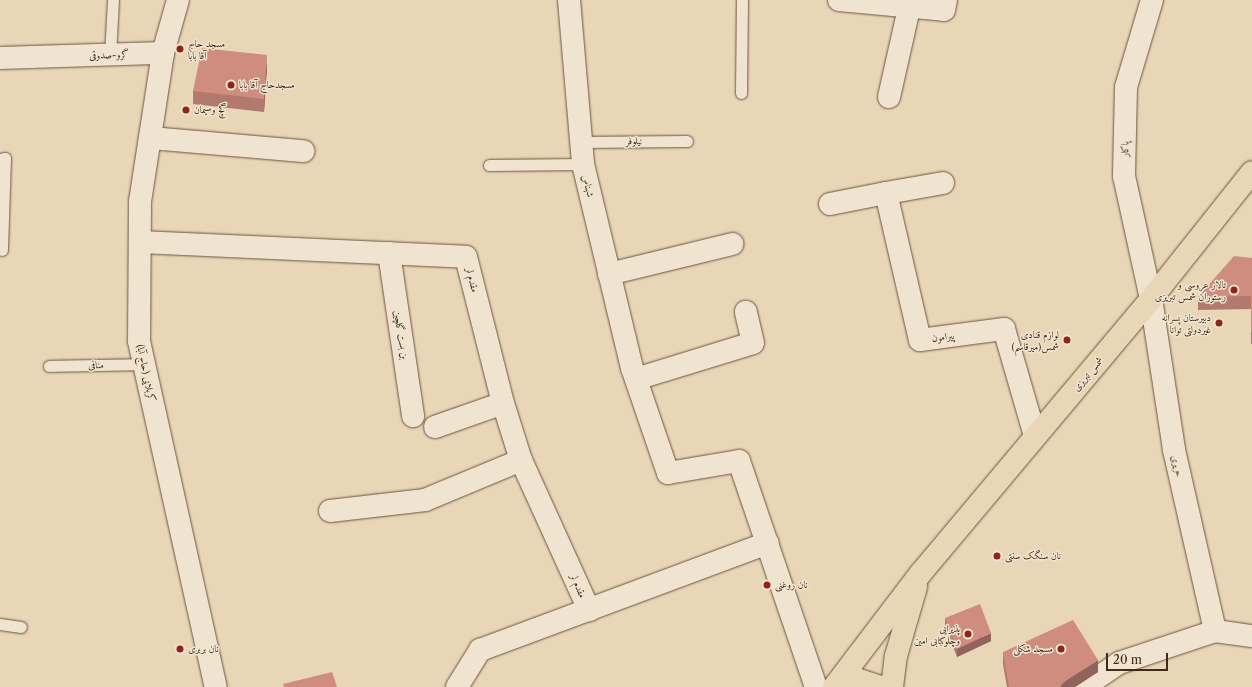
<!DOCTYPE html>
<meta charset="utf-8">
<style>
body{margin:0}
#map{position:relative;width:1252px;height:687px;overflow:hidden;background:#e8d6b6;font-family:"Libre Caslon Text",Amiri,serif}
div>[style]{position:absolute}
.roads{filter:drop-shadow(0 0 1px #6d5440) drop-shadow(0 0 1px #6d5440)}
.lane>*{height:11px;margin:-5.5px;padding:0 5.5px;transform-origin:5.5px;border-radius:5.5px;background:#f0e4d0}
.street>*{height:22px;margin:-11px;padding:0 11px;transform-origin:11px;border-radius:11px;background:#f0e4d0}
.secondary>*{height:22px;margin:-11px;padding:0 11px;transform-origin:11px;border-radius:11px;background:#f0e4d0}
.primary>*{height:22px;margin:-11px;padding:0 11px;transform-origin:11px;border-radius:11px;background:#e8d6b6}
.wall>*{inset:0;background:#b2796e}
.shaded-wall>*{inset:0;background:#91635a}
.building>*{inset:0;background:#cf8d80}
.dots>*{width:11px;height:11px;translate:-50% -50%;box-sizing:border-box;border:2px solid #f0e4d0;border-radius:50%}
span{translate:-50% -50%;white-space:nowrap;text-align:center;line-height:1.15;-webkit-text-stroke:3px #f0e4d0;paint-order:stroke}
.poi-label{font-size:10px;color:#442918}
.left{translate:0 -50%;text-align:left}
.right{translate:-100% -50%;text-align:right}
.street-label{font-size:10px;color:#442918}
.scale{position:absolute;left:1106px;top:653px;width:62px;height:18px;box-sizing:border-box;border:2px solid #442918;border-top:0;padding-left:5px;font-size:12px;line-height:14px;white-space:nowrap;color:#442918;-webkit-text-stroke:3px #f0e4d0;paint-order:stroke}
</style>
<div id="map">
<div class="roads">
<div class="lane">
<div style="left:110px;top:55px;width:55px;rotate:-86.9deg"></div>
<div style="left:741px;top:93px;width:93px;rotate:-89.4deg"></div>
<div style="left:581px;top:142px;width:106px;rotate:-0.5deg"></div>
<div style="left:0;top:159px;width:5px;rotate:-11deg"></div>
<div style="left:5px;top:158px;width:92px;rotate:91.9deg"></div>
<div style="left:489px;top:165px;width:94px;rotate:-0.6deg"></div>
<div style="left:49px;top:366px;width:95px;rotate:-1.2deg"></div>
<div style="left:0;top:624px;width:21px;rotate:8deg"></div>
</div>
<div class="street">
<div style="left:569px;top:0;width:165px;rotate:85.1deg"></div>
<div style="left:583px;top:164px;width:210px;rotate:76.5deg"></div>
<div style="left:632px;top:368px;width:111px;rotate:71.1deg"></div>
<div style="left:668px;top:473px;width:72px;rotate:-9.6deg"></div>
<div style="left:739px;top:461px;width:239px;rotate:71.2deg"></div>
<div style="left:839px;top:0;width:105px;rotate:5.4deg"></div>
<div style="left:944px;top:10px;width:10px;rotate:-79deg"></div>
<div style="left:1152px;top:0;width:91px;rotate:106.6deg"></div>
<div style="left:1126px;top:87px;width:89px;rotate:91.3deg"></div>
<div style="left:1124px;top:176px;width:126px;rotate:77.6deg"></div>
<div style="left:1151px;top:299px;width:153px;rotate:81.3deg"></div>
<div style="left:1174px;top:450px;width:186px;rotate:77.2deg"></div>
<div style="left:889px;top:97px;width:91px;rotate:-77.3deg"></div>
<div style="left:150px;top:138px;width:154px;rotate:4.9deg"></div>
<div style="left:943px;top:183px;width:58px;rotate:170deg"></div>
<div style="left:886px;top:193px;width:151px;rotate:77deg"></div>
<div style="left:920px;top:340px;width:85px;rotate:-7.5deg"></div>
<div style="left:1004px;top:329px;width:111px;rotate:73.8deg"></div>
<div style="left:830px;top:204px;width:57px;rotate:-11.1deg"></div>
<div style="left:140px;top:242px;width:326px;rotate:2.6deg"></div>
<div style="left:466px;top:257px;width:151px;rotate:75.8deg"></div>
<div style="left:503px;top:403px;width:60px;rotate:72.5deg"></div>
<div style="left:521px;top:460px;width:165px;rotate:65.6deg"></div>
<div style="left:389px;top:253px;width:165px;rotate:81.6deg"></div>
<div style="left:609px;top:274px;width:127px;rotate:-13.7deg"></div>
<div style="left:636px;top:379px;width:122px;rotate:-17.1deg"></div>
<div style="left:753px;top:343px;width:32px;rotate:-103deg"></div>
<div style="left:435px;top:427px;width:72px;rotate:-19.4deg"></div>
<div style="left:330px;top:511px;width:96px;rotate:-6.6deg"></div>
<div style="left:425px;top:500px;width:104px;rotate:-22.6deg"></div>
<div style="left:457px;top:687px;width:44px;rotate:-58.1deg"></div>
<div style="left:480px;top:650px;width:307px;rotate:-20.4deg"></div>
<div style="left:1084px;top:687px;width:42px;rotate:-34.4deg"></div>
<div style="left:1119px;top:663px;width:101px;rotate:-18.4deg"></div>
<div style="left:1215px;top:631px;width:37px;rotate:8deg"></div>
</div>
<div class="secondary">
<div style="left:163px;top:53px;width:151px;rotate:98.8deg"></div>
<div style="left:140px;top:202px;width:139px;rotate:90.4deg"></div>
<div style="left:139px;top:341px;width:354px;rotate:77.5deg"></div>
<div style="left:0;top:58px;width:163px;rotate:-1.8deg"></div>
<div style="left:163px;top:53px;width:55px;rotate:-74.2deg"></div>
</div>
<div class="primary">
<div style="left:834px;top:687px;width:143px;rotate:-52.7deg"></div>
<div style="left:921px;top:573px;width:358px;rotate:-50deg"></div>
<div style="left:1151px;top:299px;width:162px;rotate:-51.5deg"></div>
<div style="left:835px;top:687px;width:25px;rotate:-16deg"></div>
<div style="left:859px;top:680px;width:22px;rotate:18deg"></div>
<div style="left:892px;top:687px;width:31px;rotate:-83deg"></div>
<div style="left:896px;top:656px;width:72px;rotate:-73.8deg"></div>
</div>
</div>
<div class="wall">
<div style="clip-path:polygon(267px 67px,264px 112px,193px 104px,193px 91px)"></div>
<div style="clip-path:polygon(1252px 258px,1252px 344px,1251px 344px,1251px 309px,1198px 310px,1198px 297px)"></div>
<div style="clip-path:polygon(945px 618px,991px 641px,957px 657px,945px 627px)"></div>
<div style="clip-path:polygon(1003px 652px,1098px 672px,1075px 687px,1007px 687px,1003px 664px)"></div>
</div>
<div class="shaded-wall">
<div style="clip-path:polygon(267px 55px,267px 67px,264px 112px,264px 99px)"></div>
<div style="clip-path:polygon(991px 633px,991px 641px,957px 657px,957px 649px)"></div>
<div style="clip-path:polygon(1098px 660px,1098px 672px,1075px 687px,1060px 687px,1064px 682px)"></div>
</div>
<div class="building">
<div style="clip-path:polygon(202px 48px,267px 55px,264px 99px,193px 91px)"></div>
<div style="clip-path:polygon(1234px 256px,1252px 258px,1252px 331px,1251px 331px,1251px 296px,1198px 297px)"></div>
<div style="clip-path:polygon(980px 604px,991px 633px,957px 649px,945px 618px)"></div>
<div style="clip-path:polygon(1073px 620px,1098px 660px,1064px 682px,1060px 687px,1009px 687px,1003px 652px)"></div>
<div style="clip-path:polygon(332px 672px,337px 687px,284px 687px,283px 684px)"></div>
</div>
<div class="dots">
<div style="left:180px;top:49px;background:#8f2418"></div>
<div style="left:231px;top:85px;background:#8f2418"></div>
<div style="left:186px;top:110px;background:#8f2418"></div>
<div style="left:1234px;top:290px;background:#8f2418"></div>
<div style="left:1219px;top:323px;background:#8f2418"></div>
<div style="left:1067px;top:340px;background:#8f2418"></div>
<div style="left:997px;top:556px;background:#8f2418"></div>
<div style="left:767px;top:585px;background:#8f2418"></div>
<div style="left:968px;top:634px;background:#8f2418"></div>
<div style="left:180px;top:649px;background:#8f2418"></div>
<div style="left:1061px;top:649px;background:#8f2418"></div>
</div>
<div class="poi-label">
<span class="left" style="left:188px;top:49px">مسجد حاج<br>آقا بابا</span>
<span class="left" style="left:239px;top:85px">مسجدحاج آقا بابا</span>
<span class="left" style="left:194px;top:110px">گچ وسیمان</span>
<span class="right" style="left:1226px;top:290px">تالار عروسی و<br>رستوران شمس تبریزی</span>
<span class="right" style="left:1211px;top:323px">دبیرستان پسرانه<br>غیردولتی توانا</span>
<span class="right" style="left:1059px;top:340px">لوازم قنادی<br>شمس(میرقاسم)</span>
<span class="left" style="left:1005px;top:556px">نان سنگک سنتی</span>
<span class="left" style="left:775px;top:585px">نان روغنی</span>
<span class="right" style="left:960px;top:634px">پذیرایی<br>وچلوکبابی امین</span>
<span class="left" style="left:188px;top:649px">نان بربری</span>
<span class="right" style="left:1053px;top:649px">مسجد شکلی</span>
</div>
<div class="street-label">
<span style="left:109px;top:55px;rotate:-2deg">گرو-صدوقی</span>
<span style="left:634px;top:141px;rotate:-1deg">نیلوفر</span>
<span style="left:1125px;top:149px;rotate:-89deg">پاکار</span>
<span style="left:588px;top:186px;rotate:76deg">شهناس</span>
<span style="left:472px;top:280px;rotate:76deg">مقدم لر</span>
<span style="left:401px;top:335px;rotate:81deg">بن بست گلچین</span>
<span style="left:943px;top:337px;rotate:-8deg">پیرامون</span>
<span style="left:96px;top:365px;rotate:-1deg">منافی</span>
<span style="left:146px;top:373px;rotate:78deg">کربلایی (حاج آبا)</span>
<span style="left:1088px;top:374px;rotate:-50deg">شمس تبریزی</span>
<span style="left:1177px;top:466px;rotate:77deg">حریری</span>
<span style="left:578px;top:586px;rotate:66deg">مقدم لر</span>
</div>
<div class="scale">20 m</div>
</div>
